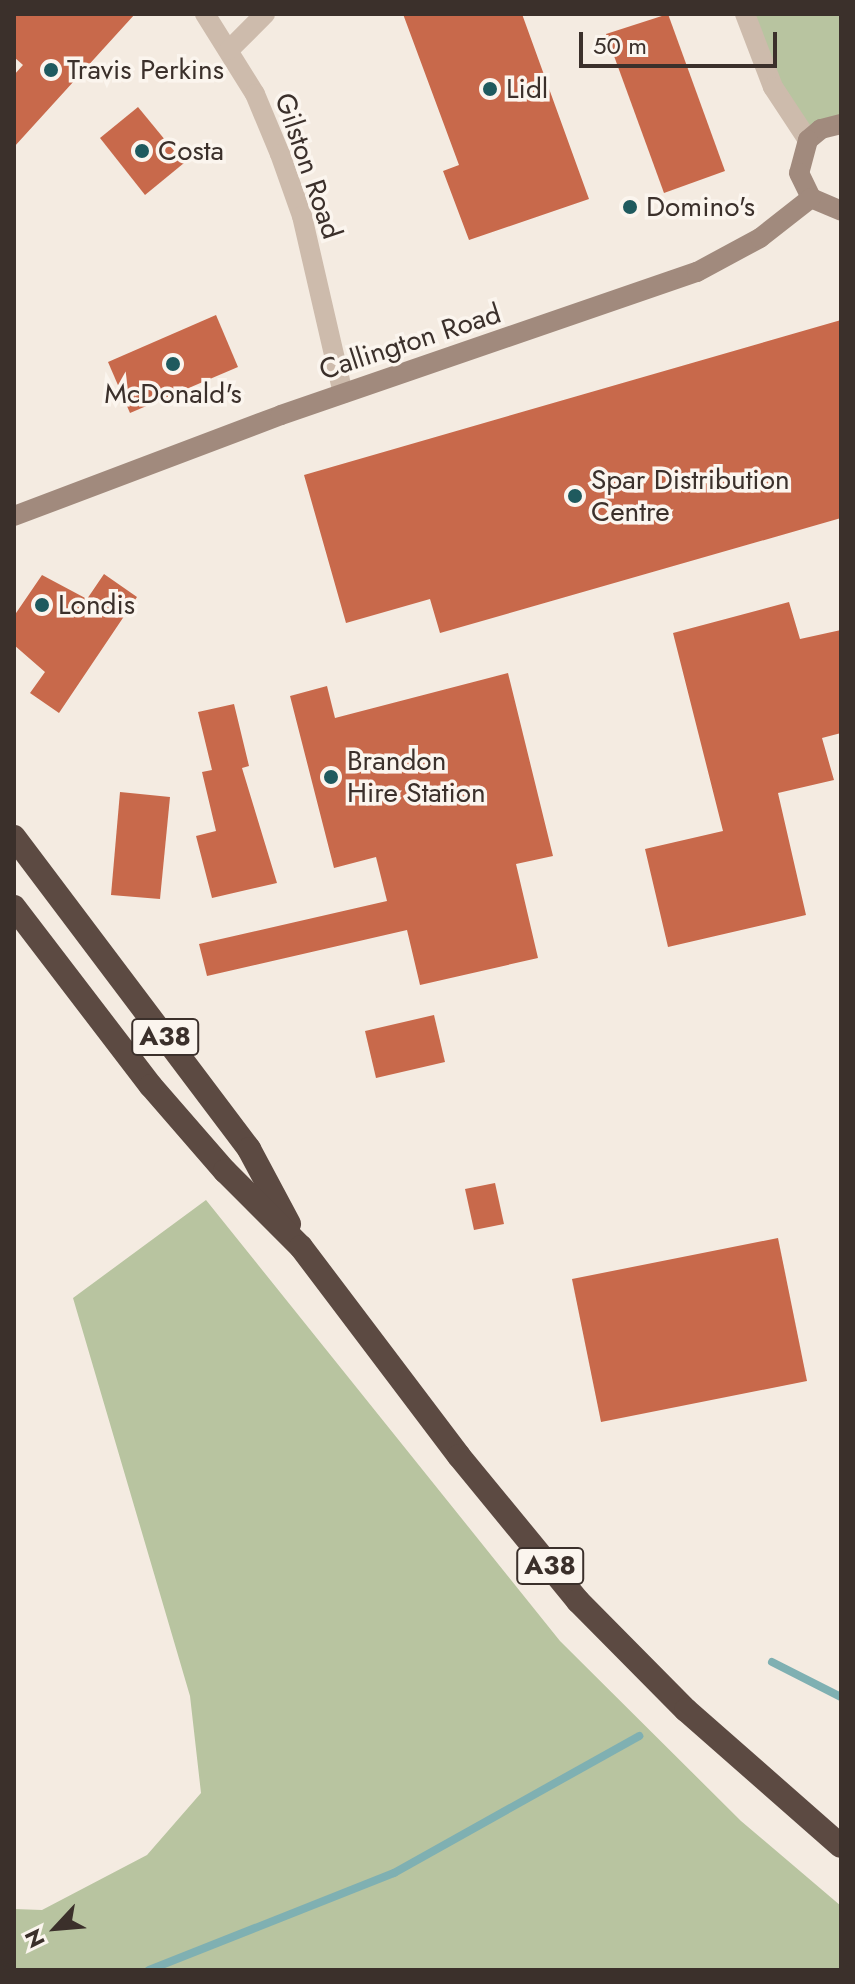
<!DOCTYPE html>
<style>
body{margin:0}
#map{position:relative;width:855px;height:1984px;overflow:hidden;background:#f4ebe1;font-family:Jost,sans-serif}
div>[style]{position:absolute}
.green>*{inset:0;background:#b8c4a0}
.stream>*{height:8px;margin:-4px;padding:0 4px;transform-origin:4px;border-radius:4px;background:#7fb0b2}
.building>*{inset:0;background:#c8694b}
.street>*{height:20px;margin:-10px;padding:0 10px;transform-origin:10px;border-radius:10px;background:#cdbbac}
.secondary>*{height:20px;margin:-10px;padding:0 10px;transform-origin:10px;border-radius:10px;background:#a18a7d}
.highway>*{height:24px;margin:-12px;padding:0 12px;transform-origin:12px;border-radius:12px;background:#5c4a42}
.dots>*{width:22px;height:22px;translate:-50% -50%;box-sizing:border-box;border:4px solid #fbf5ee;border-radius:50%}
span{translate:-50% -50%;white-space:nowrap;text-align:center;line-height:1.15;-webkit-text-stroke:7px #fbf5ee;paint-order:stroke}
.shield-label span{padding:2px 6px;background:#fbf5ee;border:2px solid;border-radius:6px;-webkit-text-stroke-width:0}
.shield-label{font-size:26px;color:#3b302b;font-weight:700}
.poi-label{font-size:28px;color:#3b302b}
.left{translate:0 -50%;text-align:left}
.street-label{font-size:28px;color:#3b302b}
.frame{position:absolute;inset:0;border:16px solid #3b302b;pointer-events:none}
.north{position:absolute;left:16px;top:1888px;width:80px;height:80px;-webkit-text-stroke:6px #fbf5ee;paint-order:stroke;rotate:244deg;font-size:22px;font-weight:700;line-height:32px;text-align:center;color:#3b302b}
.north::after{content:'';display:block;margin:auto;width:28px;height:36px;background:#3b302b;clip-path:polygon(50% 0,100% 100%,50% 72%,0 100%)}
.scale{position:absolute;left:579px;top:32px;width:198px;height:36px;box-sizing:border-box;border:4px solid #3b302b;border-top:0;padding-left:10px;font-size:24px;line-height:28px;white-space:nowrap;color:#3b302b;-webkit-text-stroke:6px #fbf5ee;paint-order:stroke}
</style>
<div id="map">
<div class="green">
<div style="clip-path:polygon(745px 14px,841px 14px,841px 124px,808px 140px)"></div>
<div style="clip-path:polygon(206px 1200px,560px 1641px,741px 1821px,841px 1906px,841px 1970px,14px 1970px,14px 1909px,42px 1910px,147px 1855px,201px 1793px,190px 1696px,73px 1298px)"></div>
</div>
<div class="stream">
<div style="left:772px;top:1662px;width:77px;rotate:26.9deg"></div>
<div style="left:149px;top:1970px;width:264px;rotate:-21.6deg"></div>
<div style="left:394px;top:1873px;width:281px;rotate:-29.2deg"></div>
</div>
<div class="building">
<div style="clip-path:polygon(14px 14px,135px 14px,14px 147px,14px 75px,23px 65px,14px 57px)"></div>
<div style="clip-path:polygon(403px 14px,522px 14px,589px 199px,469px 240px,443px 171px,459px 165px)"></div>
<div style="clip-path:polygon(668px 14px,725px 171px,664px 193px,606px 34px)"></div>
<div style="clip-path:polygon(138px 107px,184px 163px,145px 195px,100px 138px)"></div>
<div style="clip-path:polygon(216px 315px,238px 367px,130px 413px,108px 362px)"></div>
<div style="clip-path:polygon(841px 320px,841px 518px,440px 633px,430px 599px,346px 623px,304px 475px)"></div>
<div style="clip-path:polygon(104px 574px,137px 597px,59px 713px,30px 693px,45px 672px,14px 645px,14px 616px,42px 575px,87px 599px)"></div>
<div style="clip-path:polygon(789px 602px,800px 639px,841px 630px,841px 733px,822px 738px,834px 780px,778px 793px,806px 915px,668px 947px,645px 849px,723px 831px,673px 633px)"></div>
<div style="clip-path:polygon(508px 673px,553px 856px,516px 864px,538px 958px,420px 985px,407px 930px,207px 976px,199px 944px,387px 901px,376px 857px,334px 868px,290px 696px,327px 686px,335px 718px)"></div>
<div style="clip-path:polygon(234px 704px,249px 766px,242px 768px,277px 883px,212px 898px,196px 836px,216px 831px,202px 772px,212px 770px,198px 712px)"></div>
<div style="clip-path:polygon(120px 792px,170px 797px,160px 899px,111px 895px)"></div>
<div style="clip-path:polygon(434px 1015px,445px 1062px,376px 1078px,365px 1031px)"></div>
<div style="clip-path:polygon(495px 1183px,504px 1224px,474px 1230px,465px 1189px)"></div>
<div style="clip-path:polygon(778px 1238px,807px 1381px,601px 1422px,572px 1279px)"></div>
</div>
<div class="street">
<div style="left:205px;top:14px;width:94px;rotate:58deg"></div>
<div style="left:255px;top:94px;width:65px;rotate:67.4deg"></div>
<div style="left:280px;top:154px;width:66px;rotate:70.5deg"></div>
<div style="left:302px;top:216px;width:182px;rotate:77deg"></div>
<div style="left:745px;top:14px;width:78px;rotate:69deg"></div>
<div style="left:773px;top:87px;width:64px;rotate:56.6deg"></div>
<div style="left:229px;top:50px;width:51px;rotate:-45deg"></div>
</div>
<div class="secondary">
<div style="left:841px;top:124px;width:21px;rotate:166deg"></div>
<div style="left:821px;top:129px;width:17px;rotate:140deg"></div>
<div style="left:808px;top:140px;width:34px;rotate:105deg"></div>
<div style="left:799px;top:173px;width:28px;rotate:64deg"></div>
<div style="left:811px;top:198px;width:33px;rotate:23deg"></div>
<div style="left:14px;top:516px;width:285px;rotate:-20.7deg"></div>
<div style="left:281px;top:415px;width:440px;rotate:-19deg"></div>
<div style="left:697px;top:272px;width:72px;rotate:-28.4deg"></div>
<div style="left:760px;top:238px;width:65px;rotate:-38.1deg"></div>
</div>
<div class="highway">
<div style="left:14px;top:837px;width:391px;rotate:53deg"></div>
<div style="left:249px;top:1149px;width:85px;rotate:61.9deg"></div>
<div style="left:14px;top:907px;width:225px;rotate:52.6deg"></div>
<div style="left:151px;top:1086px;width:113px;rotate:49deg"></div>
<div style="left:225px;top:1171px;width:107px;rotate:45deg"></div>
<div style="left:301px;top:1247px;width:262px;rotate:52.9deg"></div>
<div style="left:459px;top:1456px;width:188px;rotate:50.6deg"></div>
<div style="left:578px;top:1601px;width:153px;rotate:45.3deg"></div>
<div style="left:686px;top:1710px;width:206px;rotate:41.3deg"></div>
</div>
<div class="dots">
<div style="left:51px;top:70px;background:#1f5a5e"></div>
<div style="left:490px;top:89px;background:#1f5a5e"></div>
<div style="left:142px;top:151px;background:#1f5a5e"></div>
<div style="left:630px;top:207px;background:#1f5a5e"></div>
<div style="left:173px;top:364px;background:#1f5a5e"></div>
<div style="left:575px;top:496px;background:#1f5a5e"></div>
<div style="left:42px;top:605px;background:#1f5a5e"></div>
<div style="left:331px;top:777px;background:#1f5a5e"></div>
</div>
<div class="shield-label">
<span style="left:165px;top:1037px">A38</span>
<span style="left:550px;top:1566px">A38</span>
</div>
<div class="poi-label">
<span class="left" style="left:67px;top:70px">Travis Perkins</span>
<span class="left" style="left:506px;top:89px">Lidl</span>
<span class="left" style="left:158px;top:151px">Costa</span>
<span class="left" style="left:646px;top:207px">Domino's</span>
<span style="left:173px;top:394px">McDonald's</span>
<span class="left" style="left:591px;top:496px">Spar Distribution<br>Centre</span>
<span class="left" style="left:58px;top:605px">Londis</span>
<span class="left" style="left:347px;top:777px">Brandon<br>Hire Station</span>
</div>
<div class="street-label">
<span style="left:308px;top:166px;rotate:71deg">Gilston Road</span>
<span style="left:410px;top:342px;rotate:-18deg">Callington Road</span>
</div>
<div class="frame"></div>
<div class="north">N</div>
<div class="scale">50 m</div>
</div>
